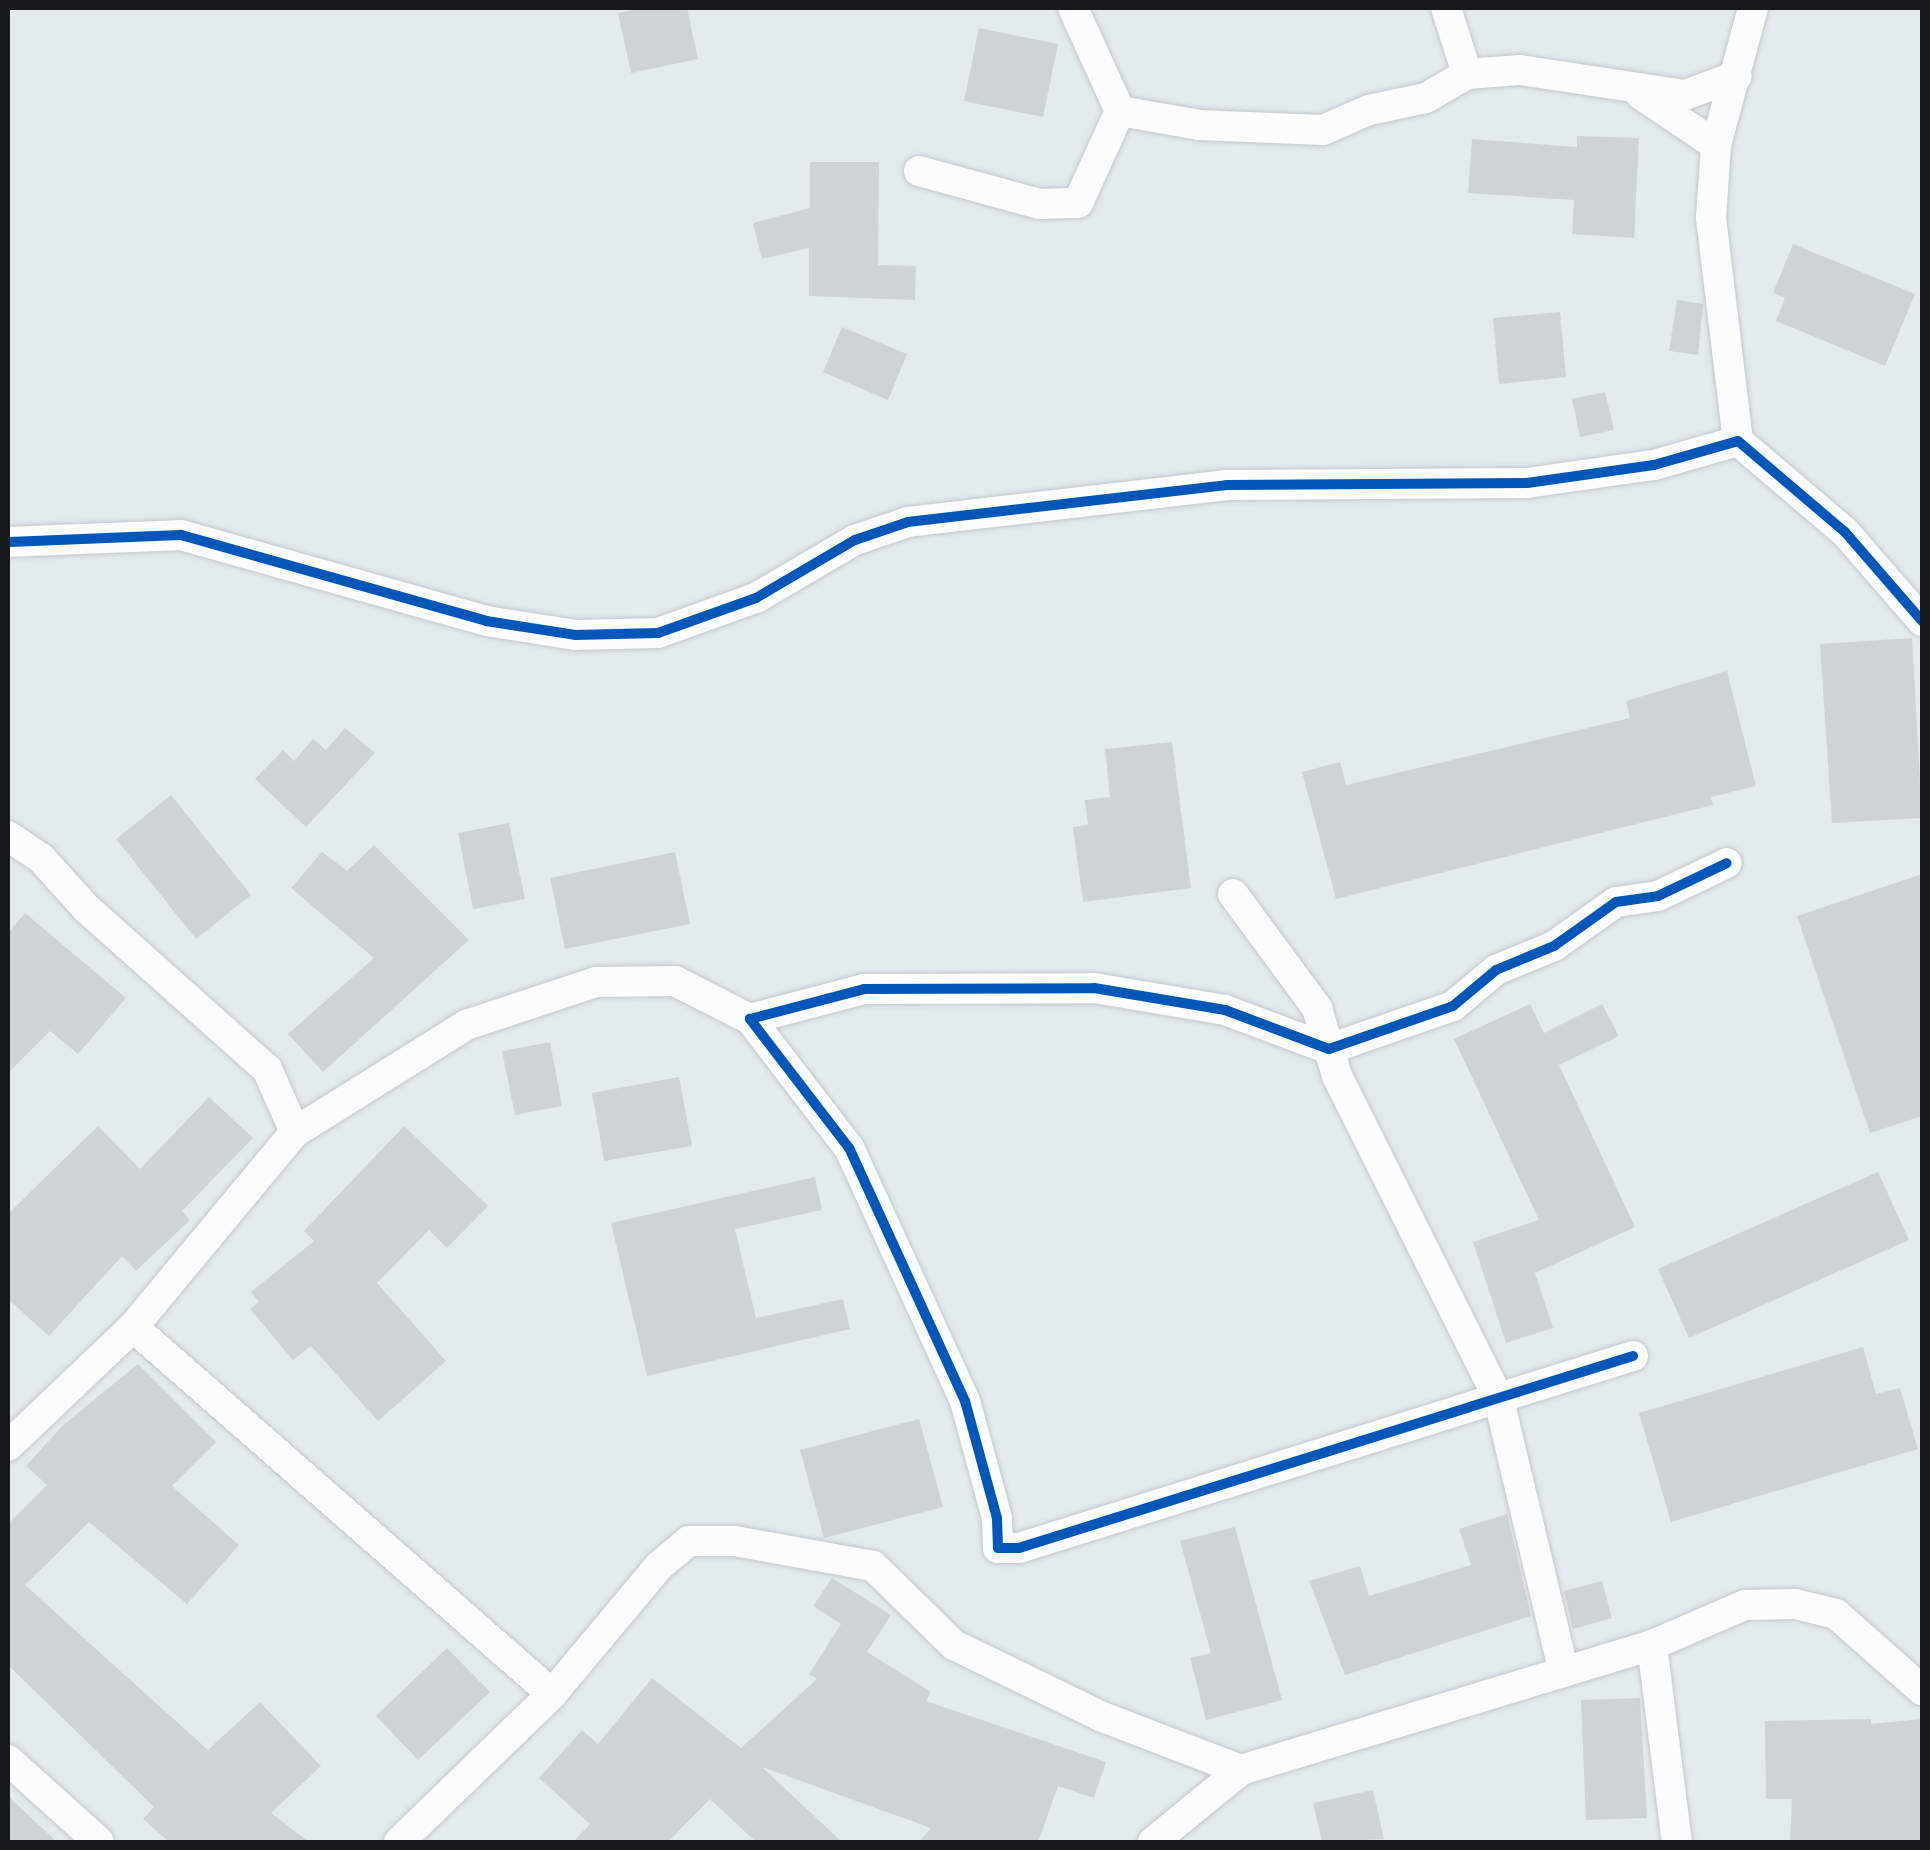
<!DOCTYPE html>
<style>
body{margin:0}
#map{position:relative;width:1930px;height:1850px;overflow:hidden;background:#e3ebee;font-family:"Exo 2",sans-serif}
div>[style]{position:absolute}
.building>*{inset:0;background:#ced4d6}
.roads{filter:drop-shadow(0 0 2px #c3c9cb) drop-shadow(0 0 2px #c3c9cb)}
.street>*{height:30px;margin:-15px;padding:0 15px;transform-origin:15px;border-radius:15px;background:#fbfcfc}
.cycleway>*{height:10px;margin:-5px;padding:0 5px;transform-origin:5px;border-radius:5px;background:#0057b8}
span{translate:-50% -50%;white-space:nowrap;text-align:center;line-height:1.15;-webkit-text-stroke:8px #fff;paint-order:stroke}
.frame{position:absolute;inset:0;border:10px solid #15191c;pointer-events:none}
</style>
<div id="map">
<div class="building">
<div style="clip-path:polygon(644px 8px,687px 8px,698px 59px,631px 73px,618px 13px)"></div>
<div style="clip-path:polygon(979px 28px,1058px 44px,1043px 117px,964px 101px)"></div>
<div style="clip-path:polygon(1577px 136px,1639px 138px,1634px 238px,1572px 234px,1574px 200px,1468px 193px,1472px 139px,1577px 147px)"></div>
<div style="clip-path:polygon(810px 162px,879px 162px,878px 265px,916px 266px,915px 300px,809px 296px,809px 248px,762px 259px,753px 223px,810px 208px)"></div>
<div style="clip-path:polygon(1793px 244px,1915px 294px,1885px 366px,1776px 321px,1785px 298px,1773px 293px)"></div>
<div style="clip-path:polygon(1677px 300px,1703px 304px,1698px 355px,1669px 351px)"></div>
<div style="clip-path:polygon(1560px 312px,1566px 377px,1499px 384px,1493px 318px)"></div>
<div style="clip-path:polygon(842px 327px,907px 354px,888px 400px,823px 372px)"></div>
<div style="clip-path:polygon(1605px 392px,1614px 430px,1580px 437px,1572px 399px)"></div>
<div style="clip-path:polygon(1912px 638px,1922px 818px,1832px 823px,1820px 644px)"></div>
<div style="clip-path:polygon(1727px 671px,1756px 786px,1711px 797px,1713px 805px,1336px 899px,1302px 772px,1340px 762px,1346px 785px,1630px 718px,1626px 701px)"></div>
<div style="clip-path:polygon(345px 728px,375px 753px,306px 827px,255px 779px,283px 750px,294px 761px,313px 739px,326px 750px)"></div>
<div style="clip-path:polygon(1172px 742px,1191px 888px,1083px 902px,1073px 827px,1088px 825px,1085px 800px,1110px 797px,1105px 749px)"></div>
<div style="clip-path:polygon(171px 795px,251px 895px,196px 939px,116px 839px)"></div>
<div style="clip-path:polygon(509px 823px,525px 899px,473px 909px,458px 833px)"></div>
<div style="clip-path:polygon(374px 845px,469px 940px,323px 1072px,288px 1034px,374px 958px,291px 888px,322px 852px,347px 871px)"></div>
<div style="clip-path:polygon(675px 852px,690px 924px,565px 949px,550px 878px)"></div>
<div style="clip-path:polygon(1922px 874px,1922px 1116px,1870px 1133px,1797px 916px)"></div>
<div style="clip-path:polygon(25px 913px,126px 998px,78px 1054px,50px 1031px,8px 1073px,8px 933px)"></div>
<div style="clip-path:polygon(1530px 1004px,1544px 1033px,1602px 1004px,1619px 1036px,1559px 1065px,1635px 1227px,1535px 1273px,1553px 1328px,1506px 1343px,1473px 1242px,1539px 1220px,1454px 1039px)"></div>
<div style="clip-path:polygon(550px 1042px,562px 1106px,515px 1115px,502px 1051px)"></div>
<div style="clip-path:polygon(679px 1077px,692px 1146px,604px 1161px,592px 1093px)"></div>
<div style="clip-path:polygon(209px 1097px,253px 1138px,182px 1211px,190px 1220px,136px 1271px,122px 1256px,49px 1336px,8px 1299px,8px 1214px,98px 1126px,140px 1169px)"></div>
<div style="clip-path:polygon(404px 1126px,488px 1206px,447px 1248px,429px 1230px,377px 1283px,446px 1361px,378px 1421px,311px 1346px,293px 1360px,250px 1309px,259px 1302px,251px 1292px,314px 1241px,304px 1231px)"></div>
<div style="clip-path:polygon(1878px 1172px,1909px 1240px,1689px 1338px,1658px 1269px)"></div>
<div style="clip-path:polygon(815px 1177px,822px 1210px,735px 1229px,756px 1318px,843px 1299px,850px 1329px,647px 1376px,611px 1223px)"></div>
<div style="clip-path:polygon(1863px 1347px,1876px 1394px,1900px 1388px,1918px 1449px,1671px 1522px,1639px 1413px)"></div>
<div style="clip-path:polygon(138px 1364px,216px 1442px,172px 1486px,239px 1545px,187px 1604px,89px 1522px,25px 1585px,208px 1750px,260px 1702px,321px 1766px,271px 1813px,309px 1842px,169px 1842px,143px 1819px,154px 1807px,8px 1665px,8px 1524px,47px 1485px,26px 1466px,62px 1426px)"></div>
<div style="clip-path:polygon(919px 1419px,943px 1507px,824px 1538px,800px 1450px)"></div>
<div style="clip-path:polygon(1507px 1514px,1531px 1616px,1345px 1675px,1309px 1581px,1360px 1566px,1369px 1596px,1471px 1565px,1459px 1529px)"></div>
<div style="clip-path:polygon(1235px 1527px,1282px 1700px,1206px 1720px,1190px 1658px,1211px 1653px,1180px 1541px)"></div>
<div style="clip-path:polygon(832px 1578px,891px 1615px,867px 1652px,931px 1692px,926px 1701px,1106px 1762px,1094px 1798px,1058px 1786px,1038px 1842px,919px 1842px,931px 1828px,762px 1767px,842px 1842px,756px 1842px,710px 1799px,668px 1842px,573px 1842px,590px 1824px,539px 1778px,582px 1730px,598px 1744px,652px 1678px,741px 1748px,817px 1679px,809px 1674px,841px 1624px,813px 1606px)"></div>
<div style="clip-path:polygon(1602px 1581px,1612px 1618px,1573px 1629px,1564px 1591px)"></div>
<div style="clip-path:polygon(447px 1648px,490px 1692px,418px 1760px,376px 1716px)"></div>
<div style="clip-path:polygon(1640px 1698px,1647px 1818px,1586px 1820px,1581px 1700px)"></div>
<div style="clip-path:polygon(1871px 1719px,1871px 1724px,1922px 1719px,1922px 1842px,1790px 1842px,1792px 1799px,1766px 1799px,1765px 1721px)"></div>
<div style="clip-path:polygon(1373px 1790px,1384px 1839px,1322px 1842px,1313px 1803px)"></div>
<div style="clip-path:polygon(8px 1796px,57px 1842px,8px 1842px)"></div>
</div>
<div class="roads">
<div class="street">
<div style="left:1073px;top:8px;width:113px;rotate:65.5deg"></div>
<div style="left:1446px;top:8px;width:69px;rotate:72.3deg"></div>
<div style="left:1640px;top:94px;width:92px;rotate:33.9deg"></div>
<div style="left:919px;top:171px;width:125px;rotate:15.3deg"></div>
<div style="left:1040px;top:204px;width:38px;rotate:-2deg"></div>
<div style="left:1078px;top:203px;width:101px;rotate:-65.5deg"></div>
<div style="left:1120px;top:111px;width:80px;rotate:10deg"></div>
<div style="left:1199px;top:125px;width:124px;rotate:2.3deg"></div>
<div style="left:1323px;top:130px;width:50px;rotate:-23.5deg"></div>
<div style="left:1369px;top:110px;width:58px;rotate:-11.9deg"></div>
<div style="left:1426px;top:98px;width:48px;rotate:-30.3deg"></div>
<div style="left:1467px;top:74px;width:53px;rotate:-4.3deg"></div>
<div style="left:1520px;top:70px;width:167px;rotate:8.6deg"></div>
<div style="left:1685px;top:95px;width:55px;rotate:-20.1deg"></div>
<div style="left:1738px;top:441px;width:226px;rotate:-96.9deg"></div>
<div style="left:1711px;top:217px;width:72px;rotate:-86deg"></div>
<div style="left:1716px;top:145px;width:142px;rotate:-74.9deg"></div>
<div style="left:8px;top:542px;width:173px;rotate:-2.3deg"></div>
<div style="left:181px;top:535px;width:317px;rotate:15.7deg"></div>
<div style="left:486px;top:621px;width:90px;rotate:8.9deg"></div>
<div style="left:575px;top:635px;width:83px;rotate:-1.4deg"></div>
<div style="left:658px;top:633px;width:104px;rotate:-19.7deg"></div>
<div style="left:756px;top:598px;width:115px;rotate:-30.4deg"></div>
<div style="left:855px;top:540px;width:56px;rotate:-18.8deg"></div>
<div style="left:908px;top:522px;width:320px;rotate:-6.6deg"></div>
<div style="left:1226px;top:485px;width:301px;rotate:-0.4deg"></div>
<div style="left:1527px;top:483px;width:128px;rotate:-8.1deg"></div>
<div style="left:1654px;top:465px;width:87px;rotate:-15.9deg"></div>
<div style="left:1738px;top:441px;width:140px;rotate:40.4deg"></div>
<div style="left:1845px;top:532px;width:118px;rotate:49.1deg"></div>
<div style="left:8px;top:836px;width:40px;rotate:34deg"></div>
<div style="left:41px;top:858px;width:67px;rotate:48deg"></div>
<div style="left:86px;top:908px;width:242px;rotate:41.7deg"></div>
<div style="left:267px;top:1069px;width:69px;rotate:66deg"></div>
<div style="left:1233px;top:894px;width:142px;rotate:53.6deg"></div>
<div style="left:1317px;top:1008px;width:71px;rotate:73.6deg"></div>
<div style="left:1337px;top:1076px;width:362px;rotate:63.4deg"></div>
<div style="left:1499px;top:1400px;width:276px;rotate:76.6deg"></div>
<div style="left:133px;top:1327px;width:557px;rotate:41.21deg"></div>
<div style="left:1633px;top:1356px;width:643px;rotate:162.64deg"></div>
<div style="left:1019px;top:1548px;width:21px;rotate:180deg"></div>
<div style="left:998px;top:1548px;width:30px;rotate:-92deg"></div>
<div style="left:997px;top:1518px;width:121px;rotate:-105.3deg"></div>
<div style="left:965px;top:1401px;width:278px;rotate:-114.6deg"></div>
<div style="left:849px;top:1148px;width:163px;rotate:-127.5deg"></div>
<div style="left:750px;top:1019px;width:118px;rotate:-14.7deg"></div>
<div style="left:864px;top:989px;width:230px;rotate:-0.2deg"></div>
<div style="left:1094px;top:988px;width:133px;rotate:9.5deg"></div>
<div style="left:1225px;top:1010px;width:111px;rotate:20.6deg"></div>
<div style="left:1329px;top:1049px;width:131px;rotate:-19.1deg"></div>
<div style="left:1453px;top:1006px;width:56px;rotate:-39.9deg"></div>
<div style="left:1496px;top:970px;width:63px;rotate:-22.5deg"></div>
<div style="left:1554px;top:946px;width:76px;rotate:-35.4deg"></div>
<div style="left:1616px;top:902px;width:42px;rotate:-8.1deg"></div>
<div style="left:1658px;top:896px;width:76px;rotate:-25.6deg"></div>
<div style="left:8px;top:1446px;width:173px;rotate:-43.6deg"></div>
<div style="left:133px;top:1327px;width:254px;rotate:-50.3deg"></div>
<div style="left:295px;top:1132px;width:202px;rotate:-32deg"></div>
<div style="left:466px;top:1025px;width:137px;rotate:-18.3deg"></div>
<div style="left:596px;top:982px;width:79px;rotate:-0.7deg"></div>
<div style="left:675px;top:981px;width:84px;rotate:26.9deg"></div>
<div style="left:1652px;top:1645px;width:199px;rotate:82.8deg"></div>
<div style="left:8px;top:1760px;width:122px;rotate:42deg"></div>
<div style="left:399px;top:1842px;width:213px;rotate:-44deg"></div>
<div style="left:552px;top:1694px;width:167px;rotate:-50.1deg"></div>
<div style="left:659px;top:1566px;width:39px;rotate:-40deg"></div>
<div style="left:689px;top:1541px;width:45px"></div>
<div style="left:734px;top:1541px;width:141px;rotate:10.2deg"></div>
<div style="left:873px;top:1566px;width:113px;rotate:44.3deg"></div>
<div style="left:954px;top:1645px;width:162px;rotate:25.9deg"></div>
<div style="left:1100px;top:1716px;width:151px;rotate:21deg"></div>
<div style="left:1153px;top:1842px;width:114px;rotate:-39.3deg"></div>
<div style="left:1241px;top:1770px;width:430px;rotate:-16.9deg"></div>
<div style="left:1652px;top:1645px;width:101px;rotate:-23.3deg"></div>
<div style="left:1745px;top:1605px;width:50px;rotate:-1.1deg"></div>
<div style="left:1795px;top:1604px;width:42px;rotate:13.7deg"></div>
<div style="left:1836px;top:1614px;width:115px;rotate:41.5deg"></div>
</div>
</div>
<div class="cycleway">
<div style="left:8px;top:542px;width:173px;rotate:-2.3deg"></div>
<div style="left:181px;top:535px;width:317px;rotate:15.7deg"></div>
<div style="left:486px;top:621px;width:90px;rotate:8.9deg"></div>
<div style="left:575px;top:635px;width:83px;rotate:-1.4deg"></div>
<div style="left:658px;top:633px;width:104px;rotate:-19.7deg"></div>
<div style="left:756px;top:598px;width:115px;rotate:-30.4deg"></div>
<div style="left:855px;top:540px;width:56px;rotate:-18.8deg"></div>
<div style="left:908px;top:522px;width:320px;rotate:-6.6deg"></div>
<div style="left:1226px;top:485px;width:301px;rotate:-0.4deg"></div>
<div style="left:1527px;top:483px;width:128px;rotate:-8.1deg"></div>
<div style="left:1654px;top:465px;width:87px;rotate:-15.9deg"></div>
<div style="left:1738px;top:441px;width:140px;rotate:40.4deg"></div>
<div style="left:1845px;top:532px;width:118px;rotate:49.1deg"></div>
<div style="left:1633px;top:1356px;width:643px;rotate:162.64deg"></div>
<div style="left:1019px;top:1548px;width:21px;rotate:180deg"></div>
<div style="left:998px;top:1548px;width:30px;rotate:-92deg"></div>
<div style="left:997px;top:1518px;width:121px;rotate:-105.3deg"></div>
<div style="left:965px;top:1401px;width:278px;rotate:-114.6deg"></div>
<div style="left:849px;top:1148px;width:163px;rotate:-127.5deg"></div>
<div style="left:750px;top:1019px;width:118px;rotate:-14.7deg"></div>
<div style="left:864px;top:989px;width:230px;rotate:-0.2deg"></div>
<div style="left:1094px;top:988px;width:133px;rotate:9.5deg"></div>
<div style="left:1225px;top:1010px;width:111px;rotate:20.6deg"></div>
<div style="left:1329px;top:1049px;width:131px;rotate:-19.1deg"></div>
<div style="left:1453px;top:1006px;width:56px;rotate:-39.9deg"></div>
<div style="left:1496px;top:970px;width:63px;rotate:-22.5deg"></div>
<div style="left:1554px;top:946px;width:76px;rotate:-35.4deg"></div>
<div style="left:1616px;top:902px;width:42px;rotate:-8.1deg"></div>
<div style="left:1658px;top:896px;width:76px;rotate:-25.6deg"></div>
</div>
<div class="frame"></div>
</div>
